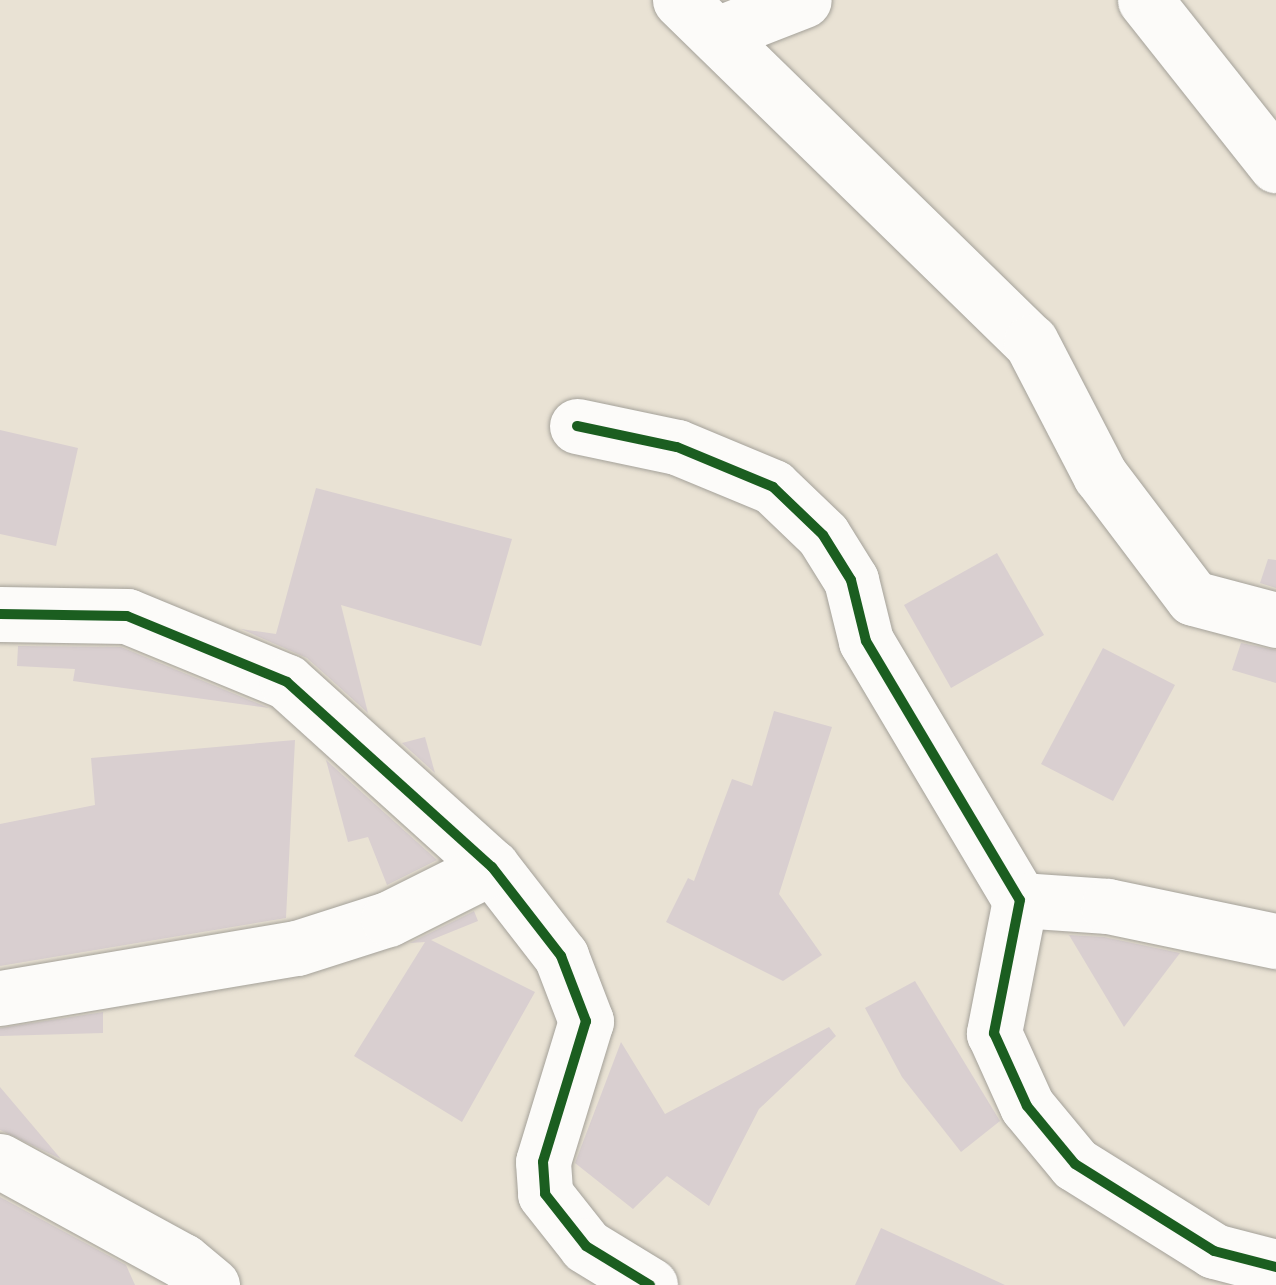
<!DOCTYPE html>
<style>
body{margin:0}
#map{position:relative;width:1276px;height:1285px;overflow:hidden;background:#e9e2d4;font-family:"Indie Flower",sans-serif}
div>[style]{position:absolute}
.building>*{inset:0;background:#d9cfd0}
.roads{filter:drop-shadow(0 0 2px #a4a199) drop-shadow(0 0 2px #a4a199)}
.minor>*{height:55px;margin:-27.5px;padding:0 27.5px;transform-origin:27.5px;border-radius:27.5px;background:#fcfbf9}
.cycleway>*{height:10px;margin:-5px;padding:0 5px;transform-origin:5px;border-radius:5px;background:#1b5e20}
span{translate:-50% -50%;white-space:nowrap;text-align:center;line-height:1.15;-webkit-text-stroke:8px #f7f3e8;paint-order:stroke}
</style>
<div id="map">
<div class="building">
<div style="clip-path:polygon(0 430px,78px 448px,56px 546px,0 534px)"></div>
<div style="clip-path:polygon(316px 488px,512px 539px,481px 646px,341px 605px,368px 713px,307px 658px,241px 629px,276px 634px)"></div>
<div style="clip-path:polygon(997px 553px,1044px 635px,951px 688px,904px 605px)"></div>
<div style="clip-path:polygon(1268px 559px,1276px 560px,1276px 588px,1260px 583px)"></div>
<div style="clip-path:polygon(1241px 643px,1276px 650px,1276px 683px,1232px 670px)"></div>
<div style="clip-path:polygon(18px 646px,121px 647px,269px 708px,73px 681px,75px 669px,17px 666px)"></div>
<div style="clip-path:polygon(1103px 648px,1175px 685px,1113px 801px,1041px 764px)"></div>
<div style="clip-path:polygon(774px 711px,832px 727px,779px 894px,822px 955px,783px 981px,666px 922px,688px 878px,694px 881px,732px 779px,752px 786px)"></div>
<div style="clip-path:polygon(425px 737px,435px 773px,402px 743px)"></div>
<div style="clip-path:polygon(295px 740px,286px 918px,0 966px,0 824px,95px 805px,91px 758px)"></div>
<div style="clip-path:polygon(326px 760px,437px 860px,387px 885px,368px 837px,348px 842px)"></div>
<div style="clip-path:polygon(474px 911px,478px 921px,431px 940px,535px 992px,462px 1122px,354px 1056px,425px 942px,410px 943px)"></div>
<div style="clip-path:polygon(1069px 935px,1104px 937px,1180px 953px,1124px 1027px)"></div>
<div style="clip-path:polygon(915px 981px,1000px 1121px,961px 1152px,902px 1077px,865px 1008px)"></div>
<div style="clip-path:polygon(103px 1012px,103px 1033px,0 1036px,0 1028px)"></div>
<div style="clip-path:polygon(829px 1027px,836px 1036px,759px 1109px,709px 1206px,667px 1176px,633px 1209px,575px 1163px,621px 1042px,665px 1114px)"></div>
<div style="clip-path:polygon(0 1087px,61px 1159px,0 1130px)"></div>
<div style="clip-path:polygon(0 1197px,126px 1265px,135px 1285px,0 1285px)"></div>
<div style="clip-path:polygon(881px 1228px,1005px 1285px,855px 1285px)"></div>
</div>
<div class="roads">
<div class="minor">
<div style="left:680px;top:0;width:490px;rotate:44.3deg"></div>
<div style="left:1031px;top:342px;width:150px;rotate:62.6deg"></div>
<div style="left:1100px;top:475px;width:154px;rotate:52.9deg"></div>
<div style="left:1193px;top:598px;width:86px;rotate:14.8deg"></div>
<div style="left:1145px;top:0;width:211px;rotate:51.6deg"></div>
<div style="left:717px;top:34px;width:93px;rotate:-21.3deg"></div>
<div style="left:577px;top:426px;width:102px;rotate:11.9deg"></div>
<div style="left:677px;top:447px;width:104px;rotate:22.6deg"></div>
<div style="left:773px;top:487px;width:69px;rotate:43.8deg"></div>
<div style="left:823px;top:535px;width:53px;rotate:58.1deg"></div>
<div style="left:851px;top:580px;width:63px;rotate:76.2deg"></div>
<div style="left:866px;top:641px;width:301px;rotate:59.3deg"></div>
<div style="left:1020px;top:900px;width:136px;rotate:101.1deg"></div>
<div style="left:994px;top:1033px;width:80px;rotate:65.7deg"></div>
<div style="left:1027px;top:1106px;width:75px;rotate:50.4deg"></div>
<div style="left:1075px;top:1164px;width:164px;rotate:32deg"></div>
<div style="left:1214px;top:1251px;width:64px;rotate:14.5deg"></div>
<div style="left:0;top:614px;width:127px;rotate:0.9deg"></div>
<div style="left:127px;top:616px;width:173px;rotate:22.4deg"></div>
<div style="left:287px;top:682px;width:276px;rotate:42.1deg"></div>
<div style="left:492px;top:867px;width:113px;rotate:52.2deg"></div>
<div style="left:561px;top:956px;width:70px;rotate:69deg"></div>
<div style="left:586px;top:1021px;width:147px;rotate:107deg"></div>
<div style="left:543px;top:1162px;width:32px;rotate:86deg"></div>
<div style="left:545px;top:1194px;width:66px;rotate:51.7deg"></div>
<div style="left:586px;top:1246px;width:75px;rotate:31.4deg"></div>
<div style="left:1020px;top:900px;width:88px;rotate:3.9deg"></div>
<div style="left:1108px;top:906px;width:172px;rotate:11.8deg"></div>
<div style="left:0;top:998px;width:301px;rotate:-9.6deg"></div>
<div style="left:297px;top:948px;width:96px;rotate:-17.7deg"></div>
<div style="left:388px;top:919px;width:116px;rotate:-26.6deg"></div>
<div style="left:0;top:1161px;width:209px;rotate:28.7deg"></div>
<div style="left:183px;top:1261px;width:38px;rotate:40deg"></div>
</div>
</div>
<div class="cycleway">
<div style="left:577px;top:426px;width:102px;rotate:11.9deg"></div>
<div style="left:677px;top:447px;width:104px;rotate:22.6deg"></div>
<div style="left:773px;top:487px;width:69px;rotate:43.8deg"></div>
<div style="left:823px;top:535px;width:53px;rotate:58.1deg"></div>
<div style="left:851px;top:580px;width:63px;rotate:76.2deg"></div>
<div style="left:866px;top:641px;width:301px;rotate:59.3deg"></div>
<div style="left:1020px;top:900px;width:136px;rotate:101.1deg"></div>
<div style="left:994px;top:1033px;width:80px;rotate:65.7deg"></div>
<div style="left:1027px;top:1106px;width:75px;rotate:50.4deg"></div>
<div style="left:1075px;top:1164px;width:164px;rotate:32deg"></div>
<div style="left:1214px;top:1251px;width:64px;rotate:14.5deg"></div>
<div style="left:0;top:614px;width:127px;rotate:0.9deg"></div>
<div style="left:127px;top:616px;width:173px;rotate:22.4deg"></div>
<div style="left:287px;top:682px;width:276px;rotate:42.1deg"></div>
<div style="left:492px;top:867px;width:113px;rotate:52.2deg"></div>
<div style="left:561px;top:956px;width:70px;rotate:69deg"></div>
<div style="left:586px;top:1021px;width:147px;rotate:107deg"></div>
<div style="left:543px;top:1162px;width:32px;rotate:86deg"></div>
<div style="left:545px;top:1194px;width:66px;rotate:51.7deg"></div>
<div style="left:586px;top:1246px;width:75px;rotate:31.4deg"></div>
</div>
</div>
